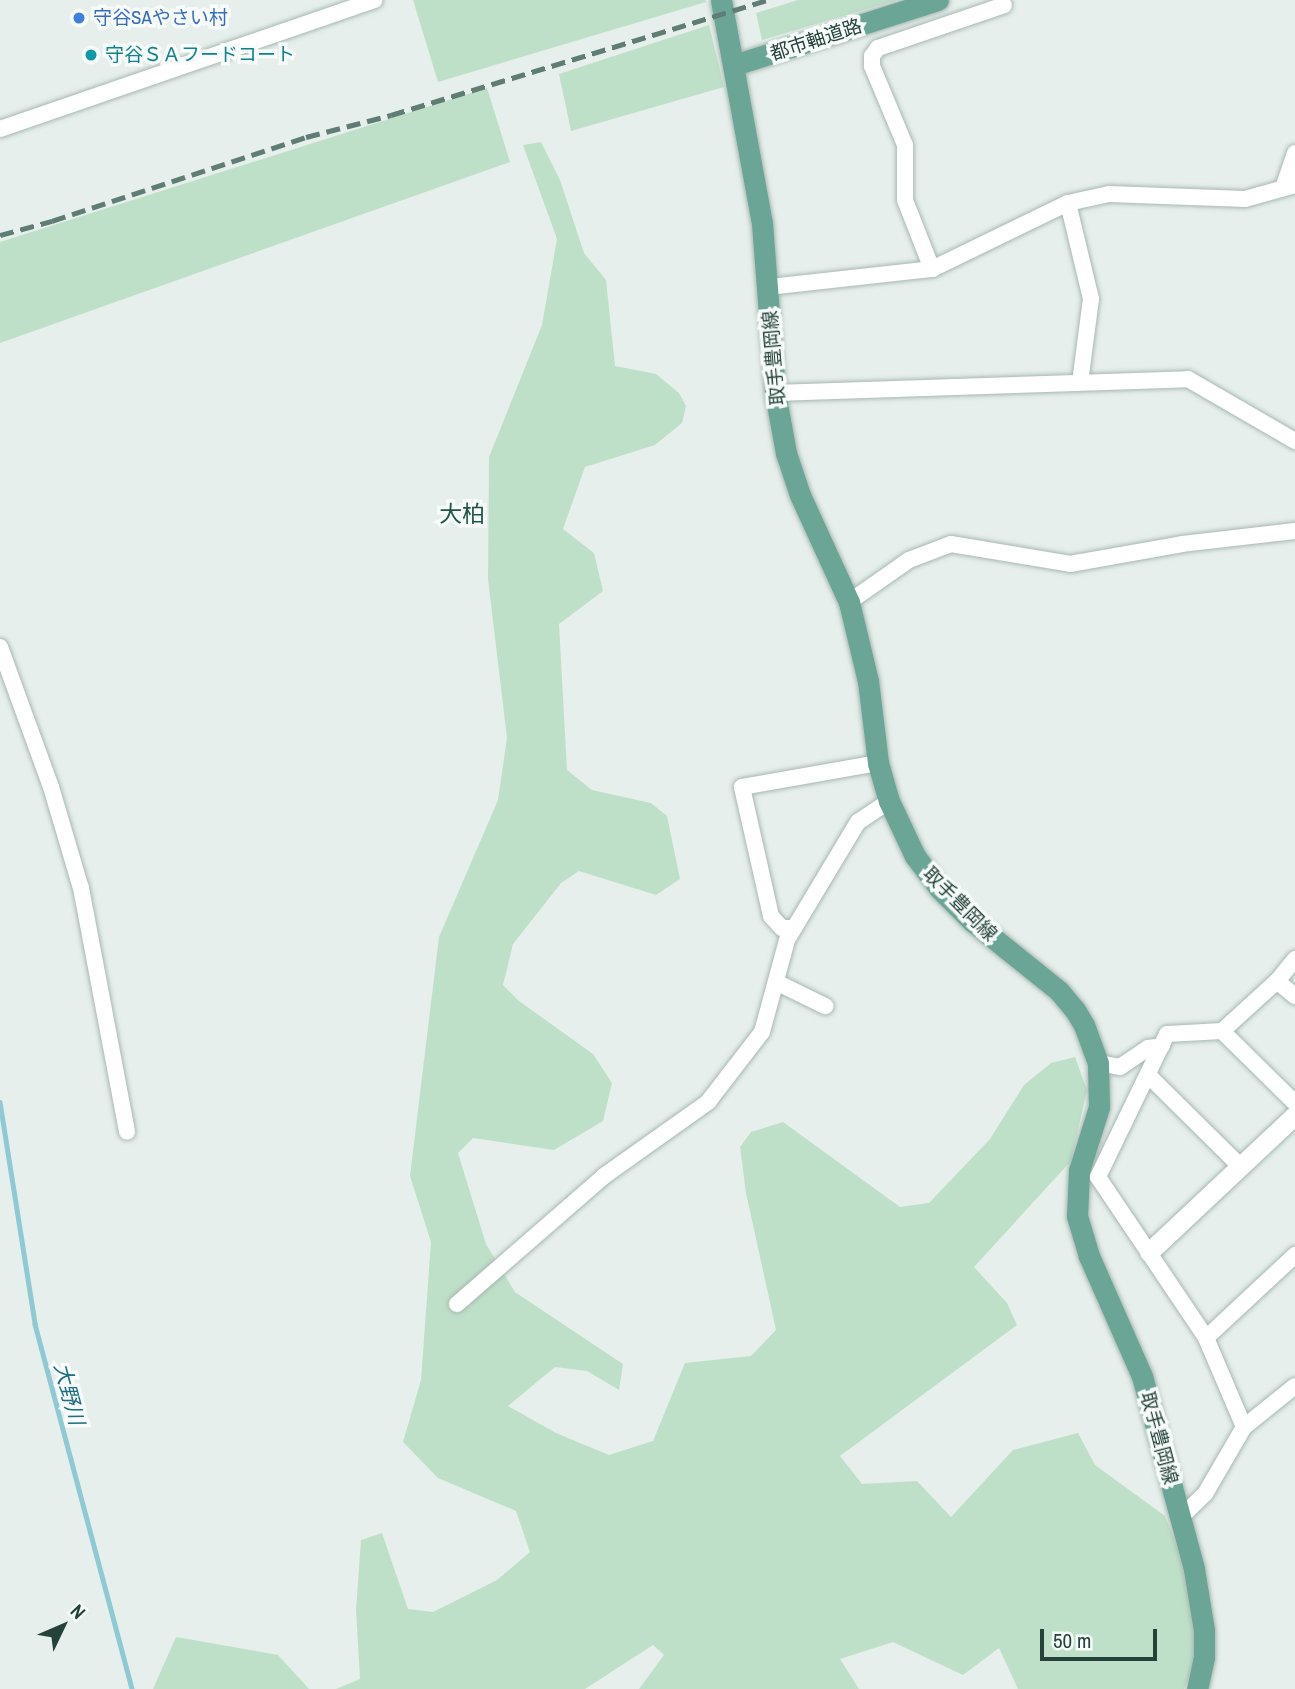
<!DOCTYPE html>
<meta charset="utf-8">
<style>
body{margin:0}
#map{position:relative;width:1295px;height:1689px;overflow:hidden;background:#e6efeb;font-family:"Archivo Narrow","Noto Sans JP",sans-serif}
div>[style]{position:absolute}
.green>*{inset:0;background:#bfe0c8}
.stream>*{height:4.5px;margin:-2.25px;padding:0 2.25px;transform-origin:2.25px;border-radius:2.25px;background:#8ec9d4}
.roads{filter:drop-shadow(0 0 2px #a8b8b2) drop-shadow(0 0 2px #a8b8b2)}
.minor>*{height:16px;margin:-8px;padding:0 8px;transform-origin:8px;border-radius:8px;background:#fff}
.tertiary>*{height:19px;margin:-9.5px;padding:0 9.5px;transform-origin:9.5px;border-radius:9.5px;background:#fff}
.primary>*{height:21px;margin:-10.5px;padding:0 10.5px;transform-origin:10.5px;border-radius:10.5px;background:#6aa596}
.rail>*{height:4.5px;margin-top:-2.25px;transform-origin:0;background:repeating-linear-gradient(90deg,#5f7d75 0 14px,transparent 0 21px)}
.dots>*{width:19px;height:19px;translate:-50% -50%;box-sizing:border-box;border:4px solid #f7fbf9;border-radius:50%}
span{translate:-50% -50%;white-space:nowrap;text-align:center;line-height:1.15;-webkit-text-stroke:7px #f7fbf9;paint-order:stroke}
.shop-label{font-size:19px;color:#366cbe}
.left{translate:0 -50%;text-align:left}
.street-label{font-size:19px;color:#24423a}
.culture-label{font-size:19px;color:#0d838f}
.water-label{font-size:21px;color:#1c6f80;font-style:italic}
.quarter-label{font-size:23px;color:#1f5548}
.north{position:absolute;left:28px;top:1591px;width:70px;height:70px;-webkit-text-stroke:5px #f7fbf9;paint-order:stroke;rotate:46deg;font-size:19px;font-weight:700;line-height:28px;text-align:center;color:#24423a}
.north::after{content:'';display:block;margin:auto;width:24px;height:32px;background:#24423a;clip-path:polygon(50% 0,100% 100%,50% 72%,0 100%)}
.scale{position:absolute;left:1040px;top:1629px;width:117px;height:32px;box-sizing:border-box;border:4px solid #24423a;border-top:0;padding-left:9px;font-size:21px;line-height:24px;white-space:nowrap;color:#24423a;-webkit-text-stroke:5px #f7fbf9;paint-order:stroke}
</style>
<div id="map">
<div class="green">
<div style="clip-path:polygon(413px 0,705px 0,706px 2px,438px 82px)"></div>
<div style="clip-path:polygon(798px 0,897px 0,762px 40px,756px 13px)"></div>
<div style="clip-path:polygon(709px 25px,724px 87px,571px 131px,559px 74px)"></div>
<div style="clip-path:polygon(487px 88px,510px 162px,0 343px,0 242px)"></div>
<div style="clip-path:polygon(541px 142px,560px 180px,584px 253px,606px 280px,615px 366px,656px 374px,679px 393px,686px 406px,682px 423px,655px 445px,585px 467px,563px 529px,594px 553px,603px 591px,559px 624px,567px 770px,592px 790px,651px 803px,667px 816px,680px 879px,656px 895px,579px 871px,561px 883px,513px 944px,503px 985px,519px 1001px,593px 1054px,612px 1083px,603px 1121px,554px 1150px,473px 1138px,458px 1153px,486px 1244px,515px 1292px,623px 1364px,619px 1390px,587px 1371px,555px 1367px,508px 1406px,556px 1433px,609px 1455px,653px 1441px,685px 1363px,751px 1356px,776px 1330px,746px 1193px,740px 1147px,751px 1132px,783px 1122px,900px 1207px,929px 1203px,990px 1139px,1024px 1085px,1051px 1063px,1075px 1057px,1087px 1090px,1071px 1161px,974px 1267px,1007px 1303px,1017px 1325px,840px 1456px,862px 1484px,917px 1481px,951px 1517px,1013px 1450px,1078px 1433px,1095px 1465px,1165px 1516px,1185px 1567px,1195px 1625px,1196px 1660px,1184px 1689px,1018px 1689px,999px 1648px,963px 1675px,893px 1642px,840px 1659px,859px 1689px,639px 1689px,664px 1655px,653px 1645px,585px 1689px,336px 1689px,360px 1679px,356px 1610px,361px 1540px,382px 1533px,408px 1609px,433px 1612px,497px 1580px,530px 1552px,516px 1511px,438px 1478px,403px 1442px,421px 1380px,431px 1242px,410px 1176px,439px 937px,498px 800px,507px 738px,488px 579px,489px 457px,542px 325px,557px 239px,523px 145px)"></div>
<div style="clip-path:polygon(176px 1637px,278px 1655px,309px 1689px,153px 1689px)"></div>
</div>
<div class="stream">
<div style="left:0;top:1102px;width:225px;rotate:81deg"></div>
<div style="left:35px;top:1324px;width:378px;rotate:75.1deg"></div>
</div>
<div class="roads">
<div class="minor">
<div style="left:0;top:129px;width:396px;rotate:-19deg"></div>
<div style="left:1283px;top:188px;width:37px;rotate:-71deg"></div>
<div style="left:1068px;top:203px;width:99px;rotate:76.5deg"></div>
<div style="left:1091px;top:299px;width:84px;rotate:97.5deg"></div>
<div style="left:932px;top:269px;width:74px;rotate:-111.4deg"></div>
<div style="left:905px;top:200px;width:55px;rotate:-90deg"></div>
<div style="left:905px;top:145px;width:86px;rotate:-112.7deg"></div>
<div style="left:872px;top:66px;width:10px;rotate:-90deg"></div>
<div style="left:872px;top:56px;width:10px;rotate:-53deg"></div>
<div style="left:878px;top:48px;width:133px;rotate:-18.8deg"></div>
<div style="left:769px;top:287px;width:164px;rotate:-6.3deg"></div>
<div style="left:932px;top:269px;width:151px;rotate:-25.9deg"></div>
<div style="left:1068px;top:203px;width:42px;rotate:-12.4deg"></div>
<div style="left:1109px;top:194px;width:136px;rotate:2.1deg"></div>
<div style="left:1245px;top:199px;width:52px;rotate:-15.6deg"></div>
<div style="left:775px;top:393px;width:413px;rotate:-1.9deg"></div>
<div style="left:1188px;top:379px;width:124px;rotate:30.1deg"></div>
<div style="left:849px;top:602px;width:73px;rotate:-35deg"></div>
<div style="left:909px;top:560px;width:45px;rotate:-20.9deg"></div>
<div style="left:951px;top:544px;width:121px;rotate:9.5deg"></div>
<div style="left:1070px;top:564px;width:114px;rotate:-10.1deg"></div>
<div style="left:1182px;top:544px;width:114px;rotate:-6.6deg"></div>
<div style="left:0;top:647px;width:149px;rotate:70deg"></div>
<div style="left:51px;top:787px;width:105px;rotate:73.5deg"></div>
<div style="left:81px;top:888px;width:248px;rotate:79.3deg"></div>
<div style="left:794px;top:928px;width:12px;rotate:180deg"></div>
<div style="left:782px;top:928px;width:16px;rotate:-133deg"></div>
<div style="left:771px;top:916px;width:132px;rotate:-102.7deg"></div>
<div style="left:742px;top:787px;width:138px;rotate:-10deg"></div>
<div style="left:1295px;top:959px;width:28px;rotate:129deg"></div>
<div style="left:1277px;top:981px;width:74px;rotate:137.7deg"></div>
<div style="left:1222px;top:1031px;width:55px;rotate:176.9deg"></div>
<div style="left:1167px;top:1034px;width:159px;rotate:115.8deg"></div>
<div style="left:1098px;top:1177px;width:194px;rotate:56.1deg"></div>
<div style="left:1206px;top:1338px;width:122px;rotate:-43deg"></div>
<div style="left:1277px;top:981px;width:23px;rotate:40deg"></div>
<div style="left:776px;top:982px;width:55px;rotate:26.1deg"></div>
<div style="left:1222px;top:1031px;width:103px;rotate:44.6deg"></div>
<div style="left:1098px;top:1063px;width:22px;rotate:10deg"></div>
<div style="left:1120px;top:1067px;width:34px;rotate:-34deg"></div>
<div style="left:1148px;top:1048px;width:14px;rotate:-8deg"></div>
<div style="left:1149px;top:1076px;width:129px;rotate:44.7deg"></div>
<div style="left:457px;top:1304px;width:195px;rotate:-41deg"></div>
<div style="left:604px;top:1176px;width:128px;rotate:-35.4deg"></div>
<div style="left:708px;top:1102px;width:88px;rotate:-52.4deg"></div>
<div style="left:762px;top:1032px;width:95px;rotate:-74.8deg"></div>
<div style="left:787px;top:940px;width:138px;rotate:-59deg"></div>
<div style="left:858px;top:822px;width:37px;rotate:-34deg"></div>
<div style="left:1206px;top:1338px;width:97px;rotate:66.9deg"></div>
<div style="left:1181px;top:1517px;width:33px;rotate:-44deg"></div>
<div style="left:1205px;top:1494px;width:78px;rotate:-59.8deg"></div>
<div style="left:1244px;top:1427px;width:65px;rotate:-38.8deg"></div>
</div>
<div class="tertiary">
<div style="left:1149px;top:1252px;width:200px;rotate:-43.2deg"></div>
</div>
<div class="primary">
<div style="left:721px;top:0;width:227px;rotate:79.6deg"></div>
<div style="left:762px;top:223px;width:170px;rotate:85.6deg"></div>
<div style="left:775px;top:393px;width:61px;rotate:79.6deg"></div>
<div style="left:786px;top:453px;width:44px;rotate:71.6deg"></div>
<div style="left:800px;top:495px;width:118px;rotate:65.4deg"></div>
<div style="left:849px;top:602px;width:81px;rotate:76.5deg"></div>
<div style="left:868px;top:681px;width:83px;rotate:83deg"></div>
<div style="left:878px;top:763px;width:40px;rotate:74deg"></div>
<div style="left:889px;top:801px;width:61px;rotate:64.7deg"></div>
<div style="left:915px;top:856px;width:40px;rotate:53deg"></div>
<div style="left:939px;top:888px;width:47px;rotate:45deg"></div>
<div style="left:972px;top:921px;width:112px;rotate:38.8deg"></div>
<div style="left:1059px;top:991px;width:25px;rotate:50deg"></div>
<div style="left:1075px;top:1010px;width:17px;rotate:59deg"></div>
<div style="left:1084px;top:1025px;width:40px;rotate:69.8deg"></div>
<div style="left:1098px;top:1063px;width:44px;rotate:88.7deg"></div>
<div style="left:1099px;top:1107px;width:67px;rotate:107.4deg"></div>
<div style="left:1079px;top:1171px;width:45px;rotate:92.5deg"></div>
<div style="left:1077px;top:1216px;width:42px;rotate:73.3deg"></div>
<div style="left:1089px;top:1256px;width:131px;rotate:66.2deg"></div>
<div style="left:1142px;top:1376px;width:200px;rotate:74.9deg"></div>
<div style="left:1194px;top:1569px;width:62px;rotate:80.7deg"></div>
<div style="left:1204px;top:1630px;width:27px;rotate:90deg"></div>
<div style="left:1204px;top:1657px;width:33px;rotate:102deg"></div>
<div style="left:734px;top:65px;width:214px;rotate:-17.7deg"></div>
</div>
</div>
<div class="rail">
<div style="left:0;top:235px;width:54px;rotate:-15.1deg"></div>
<div style="left:52px;top:221px;width:268px;rotate:-18.3deg"></div>
<div style="left:306px;top:137px;width:88px;rotate:-14.5deg"></div>
<div style="left:391px;top:115px;width:392px;rotate:-17deg"></div>
</div>
<div class="dots">
<div style="left:79px;top:18px;background:#3f7fe0"></div>
<div style="left:91px;top:55px;background:#0f9aa8"></div>
</div>
<div class="shop-label">
<span class="left" style="left:93px;top:18px">守谷SAやさい村</span>
</div>
<div class="street-label">
<span style="left:816px;top:40px;rotate:-18deg">都市軸道路</span>
<span style="left:774px;top:358px;rotate:-95deg">取手豊岡線</span>
<span style="left:960px;top:904px;rotate:45deg">取手豊岡線</span>
<span style="left:1159px;top:1438px;rotate:75deg">取手豊岡線</span>
</div>
<div class="culture-label">
<span class="left" style="left:105px;top:55px">守谷ＳＡフードコート</span>
</div>
<div class="water-label">
<span style="left:69px;top:1394px;rotate:75deg">大野川</span>
</div>
<div class="quarter-label">
<span style="left:462px;top:514px">大柏</span>
</div>
<div class="north">N</div>
<div class="scale">50 m</div>
</div>
